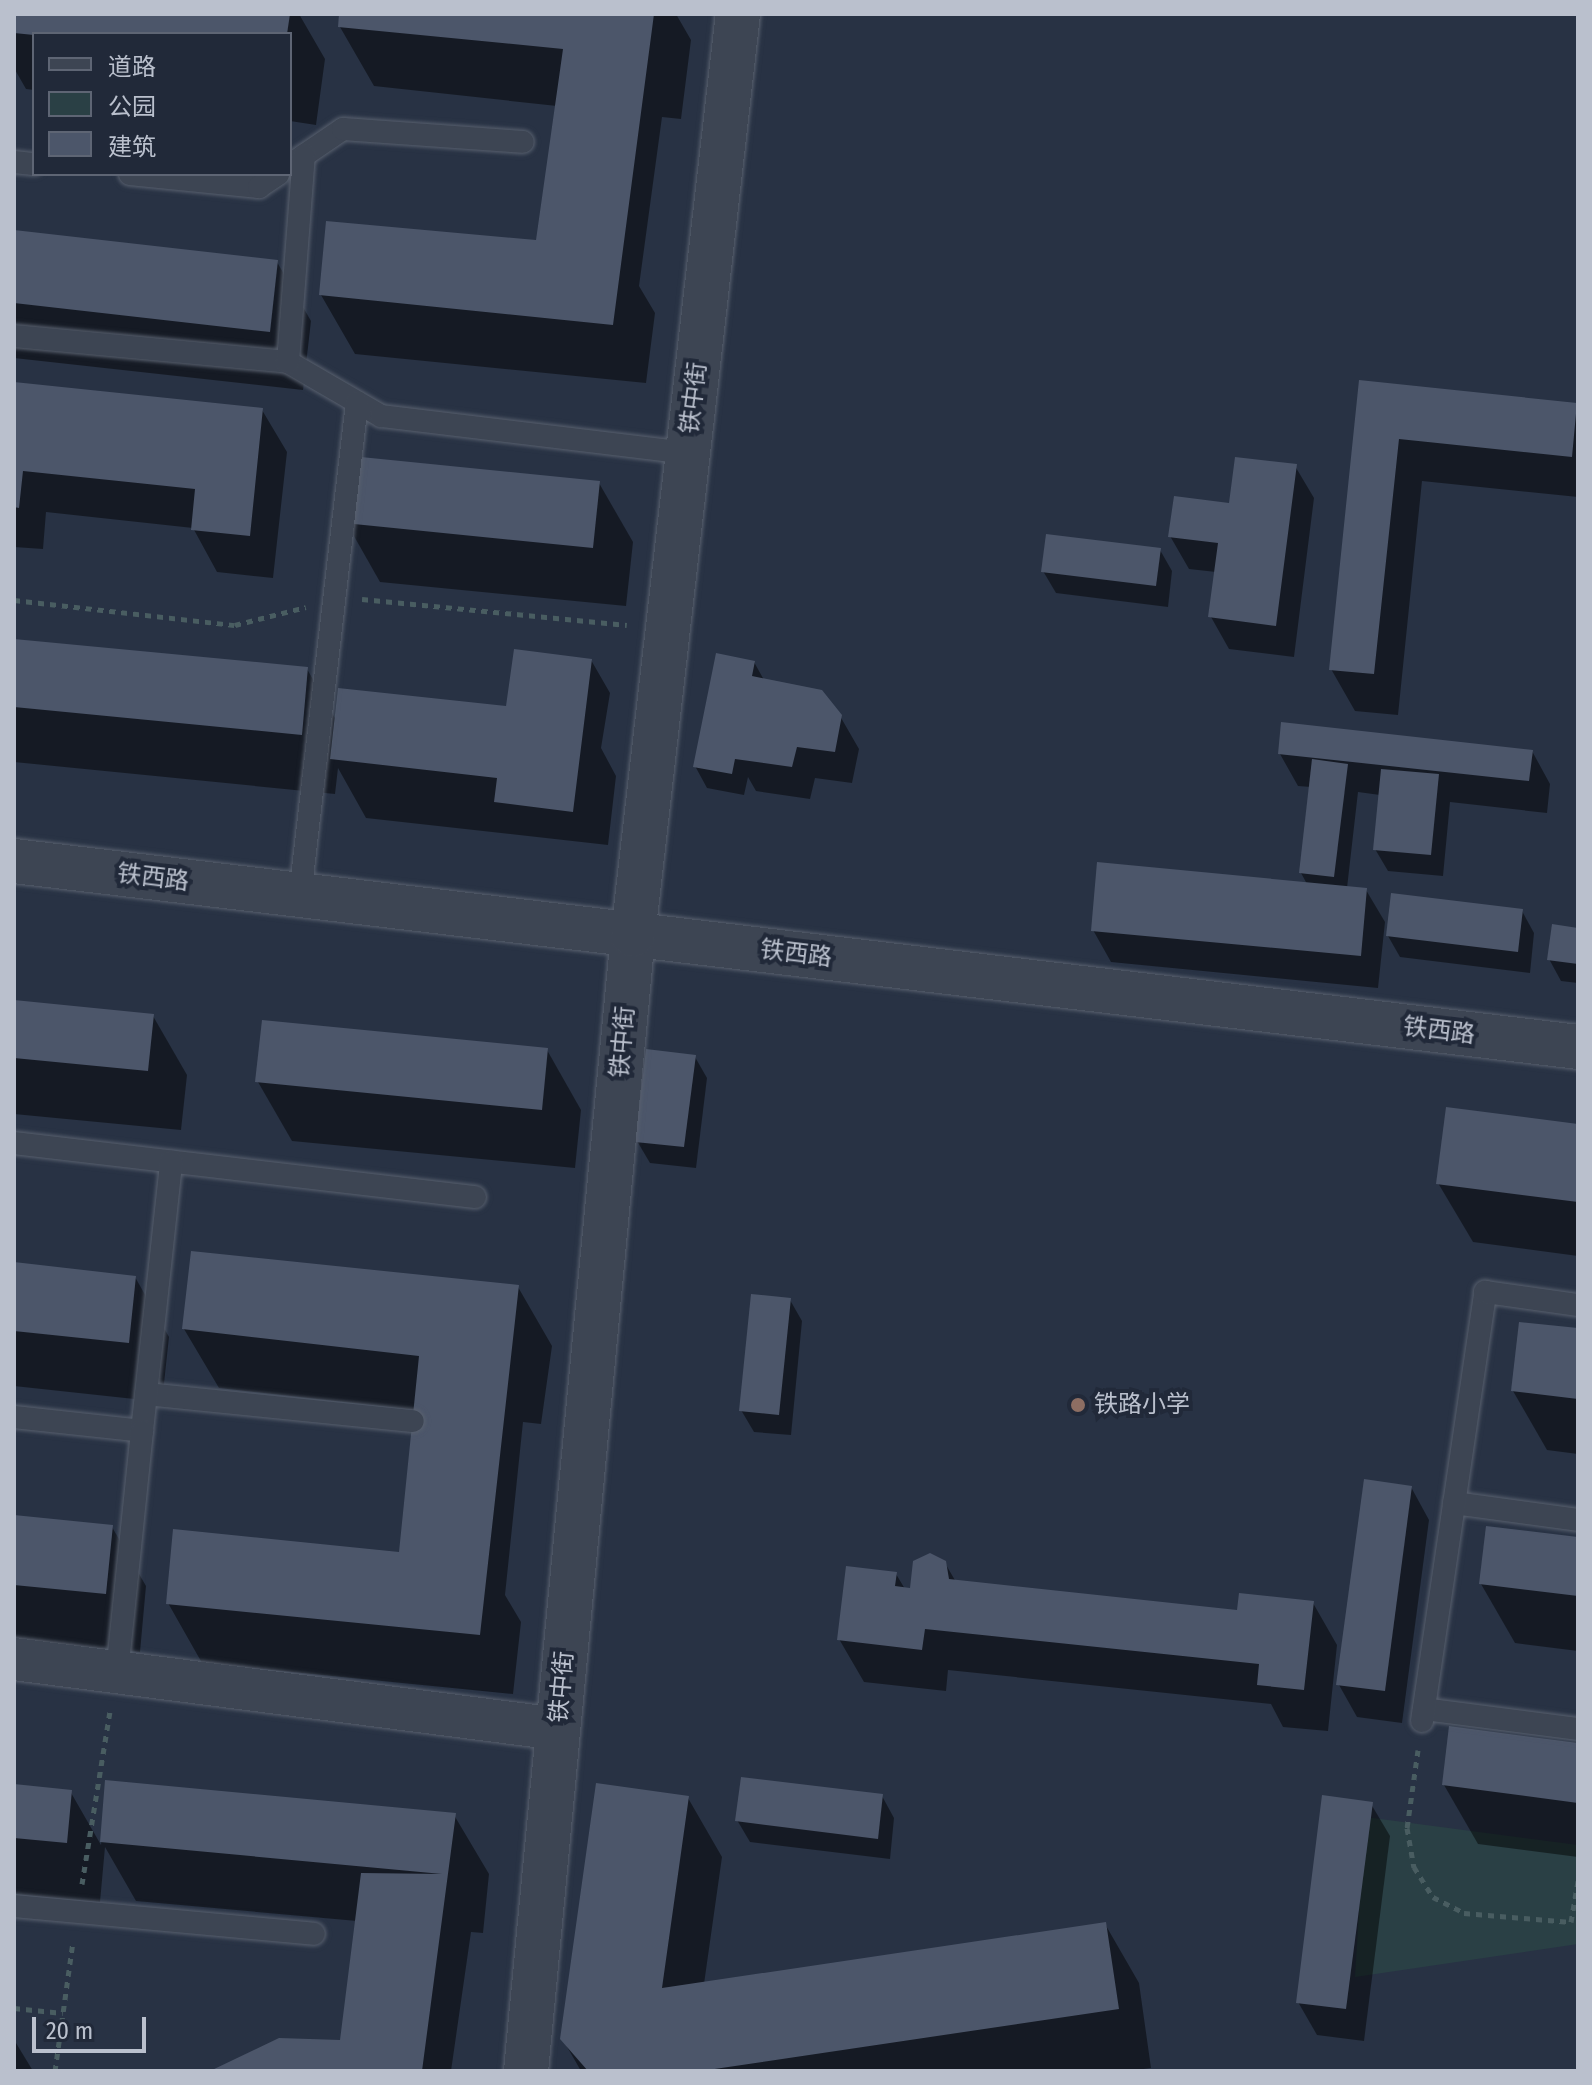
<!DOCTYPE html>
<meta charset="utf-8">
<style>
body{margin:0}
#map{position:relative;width:1592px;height:2085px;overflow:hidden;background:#283244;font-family:"Fira Sans Condensed","Noto Sans SC",sans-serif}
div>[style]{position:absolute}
.green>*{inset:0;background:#2a4045}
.shadow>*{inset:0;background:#0007}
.building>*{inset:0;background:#4c566a}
.path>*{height:5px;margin-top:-2.5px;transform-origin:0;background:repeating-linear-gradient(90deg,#495d61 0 6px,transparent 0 12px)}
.roads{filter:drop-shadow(0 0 2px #58606e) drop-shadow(0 0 2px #58606e)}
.service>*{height:22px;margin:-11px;padding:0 11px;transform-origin:11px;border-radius:11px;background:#3d4553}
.minor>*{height:42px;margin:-21px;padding:0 21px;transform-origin:21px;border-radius:21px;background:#3d4553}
.tertiary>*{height:44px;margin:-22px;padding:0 22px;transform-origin:22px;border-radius:22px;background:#3d4553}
.dots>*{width:22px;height:22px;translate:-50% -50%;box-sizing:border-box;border:4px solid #212939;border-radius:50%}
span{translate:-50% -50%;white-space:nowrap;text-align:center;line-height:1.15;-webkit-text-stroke:8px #212939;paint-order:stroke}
.street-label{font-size:24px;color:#bac0cd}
.poi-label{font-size:24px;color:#bac0cd}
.left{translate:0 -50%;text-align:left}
.frame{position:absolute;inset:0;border:16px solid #bac0cd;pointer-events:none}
.legend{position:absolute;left:32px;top:32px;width:260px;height:144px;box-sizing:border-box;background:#212939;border:2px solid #5e6574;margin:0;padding:10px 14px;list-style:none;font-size:24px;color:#bac0cd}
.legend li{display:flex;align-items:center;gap:16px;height:40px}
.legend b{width:40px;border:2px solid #5e6574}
.scale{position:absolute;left:32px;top:2017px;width:114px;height:36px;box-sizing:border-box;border:4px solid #bac0cd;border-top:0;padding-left:10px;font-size:24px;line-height:28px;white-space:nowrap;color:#bac0cd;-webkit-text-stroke:6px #212939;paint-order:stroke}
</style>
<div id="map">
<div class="green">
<div style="clip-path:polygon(1365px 1817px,1578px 1845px,1578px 1944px,1355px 1977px)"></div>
</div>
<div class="shadow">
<div style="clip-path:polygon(14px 14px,299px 14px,325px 59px,316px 125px,290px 121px,290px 34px,34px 34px,34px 90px,26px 89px,14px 68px)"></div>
<div style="clip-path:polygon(341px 14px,676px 14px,691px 40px,681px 119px,662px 117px,639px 286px,655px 313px,646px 383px,355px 354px,321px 295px,542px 245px,557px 106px,374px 86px,340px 27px)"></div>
<div style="clip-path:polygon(14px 232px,277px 262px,311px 321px,303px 390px,14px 358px)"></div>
<div style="clip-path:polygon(1361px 382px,1578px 408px,1578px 497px,1422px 481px,1398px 715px,1355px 711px,1331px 669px)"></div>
<div style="clip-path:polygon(14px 384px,262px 410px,287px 452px,273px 578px,217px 572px,193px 528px,46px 512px,43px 549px,14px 547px)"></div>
<div style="clip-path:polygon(1295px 466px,1314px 498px,1294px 657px,1229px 649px,1211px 617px,1216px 572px,1189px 569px,1170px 536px)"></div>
<div style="clip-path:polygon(599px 483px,633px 542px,626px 606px,380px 582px,346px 522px)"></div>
<div style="clip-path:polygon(1160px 550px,1172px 571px,1168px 607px,1056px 593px,1043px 571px)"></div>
<div style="clip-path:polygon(14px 641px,307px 669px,336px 720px,508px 709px,591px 660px,610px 693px,601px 748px,616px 776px,608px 845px,366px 818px,338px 768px,335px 794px,14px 762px)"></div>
<div style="clip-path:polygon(754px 662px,764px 680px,840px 716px,859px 749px,852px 783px,815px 778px,810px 799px,756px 791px,748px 777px,744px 795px,707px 788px,695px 766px)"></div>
<div style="clip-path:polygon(1532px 751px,1550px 784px,1547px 813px,1450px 802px,1443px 876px,1388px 871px,1375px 849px,1380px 795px,1358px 792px,1347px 888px,1366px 890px,1385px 922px,1378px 988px,1111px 962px,1093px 930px,1307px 884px,1301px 873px,1311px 787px,1298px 786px,1280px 754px)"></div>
<div style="clip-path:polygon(1522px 911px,1534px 933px,1530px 973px,1400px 957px,1388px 936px)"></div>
<div style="clip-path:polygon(1578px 930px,1578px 983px,1561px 981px,1549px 959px)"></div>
<div style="clip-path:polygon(14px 1002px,153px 1016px,187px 1075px,181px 1130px,14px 1114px)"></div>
<div style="clip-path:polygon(547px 1050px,581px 1110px,575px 1168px,292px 1141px,258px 1082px)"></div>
<div style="clip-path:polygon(695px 1057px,707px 1078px,696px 1168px,650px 1163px,637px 1141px)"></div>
<div style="clip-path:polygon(1578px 1126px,1578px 1256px,1473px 1242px,1438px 1183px)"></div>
<div style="clip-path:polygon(14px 1264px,135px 1277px,169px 1337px,162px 1402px,14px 1386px)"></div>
<div style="clip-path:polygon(518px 1287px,552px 1346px,541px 1424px,523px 1422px,505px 1595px,521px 1622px,513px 1694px,202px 1663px,168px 1603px,401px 1554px,416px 1410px,219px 1388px,184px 1329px)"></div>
<div style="clip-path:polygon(790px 1300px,802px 1321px,791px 1435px,754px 1432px,741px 1410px)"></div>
<div style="clip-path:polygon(1578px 1330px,1578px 1454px,1547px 1450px,1513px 1391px)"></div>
<div style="clip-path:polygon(1411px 1487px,1429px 1520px,1402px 1723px,1357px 1717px,1339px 1685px)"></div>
<div style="clip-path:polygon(14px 1517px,112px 1527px,146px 1586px,140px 1652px,14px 1640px)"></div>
<div style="clip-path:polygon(1578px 1539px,1578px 1651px,1515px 1643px,1481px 1584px)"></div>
<div style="clip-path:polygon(945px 1563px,956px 1582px,1239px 1612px,1313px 1603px,1337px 1645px,1328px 1731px,1283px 1727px,1271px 1704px,948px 1670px,946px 1691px,864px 1682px,839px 1639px,896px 1574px,905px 1589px,911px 1590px)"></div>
<div style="clip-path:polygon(1578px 1745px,1578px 1857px,1478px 1844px,1444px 1785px)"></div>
<div style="clip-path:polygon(107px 1782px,454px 1815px,489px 1874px,483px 1933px,471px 1932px,451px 2071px,215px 2071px,342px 2042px,357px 1921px,136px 1901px,105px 1847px,100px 1902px,14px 1894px,14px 1786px,70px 1791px,101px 1845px)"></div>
<div style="clip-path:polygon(882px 1796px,894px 1818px,890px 1859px,750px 1842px,737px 1820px)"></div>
<div style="clip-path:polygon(688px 1798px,722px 1857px,704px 1984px,1105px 1924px,1139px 1983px,1151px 2068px,1129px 2071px,581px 2071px,562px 2038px)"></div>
<div style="clip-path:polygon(1371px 1804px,1390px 1836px,1364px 2041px,1317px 2035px,1298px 2002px)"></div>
<div style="clip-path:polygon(14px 2042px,16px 2043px,33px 2071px,14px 2071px)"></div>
</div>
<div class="building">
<div style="clip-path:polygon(14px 14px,290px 14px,287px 34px,34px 35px,14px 33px)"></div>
<div style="clip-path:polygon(339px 14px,654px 14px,613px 325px,319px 295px,326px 221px,536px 240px,563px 49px,338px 27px)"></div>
<div style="clip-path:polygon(14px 230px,278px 260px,270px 332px,14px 303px)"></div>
<div style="clip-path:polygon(1359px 380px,1577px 403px,1572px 457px,1399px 439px,1374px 674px,1329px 670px)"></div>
<div style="clip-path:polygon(14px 382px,263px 408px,250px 536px,191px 530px,195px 489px,23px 471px,19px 508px,14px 507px)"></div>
<div style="clip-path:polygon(351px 456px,600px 481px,593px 548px,344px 523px)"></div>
<div style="clip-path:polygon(1235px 457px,1297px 464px,1276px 626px,1208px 617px,1218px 543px,1168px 537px,1174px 496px,1229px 503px)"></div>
<div style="clip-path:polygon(1046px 534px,1161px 548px,1156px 586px,1041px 572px)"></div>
<div style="clip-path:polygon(14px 639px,308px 667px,302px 735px,14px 707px)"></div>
<div style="clip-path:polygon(514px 649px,592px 659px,573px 812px,494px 802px,497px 778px,330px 759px,338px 688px,506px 706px)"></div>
<div style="clip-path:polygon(716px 653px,755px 661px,752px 676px,822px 690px,842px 715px,835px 752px,797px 747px,792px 767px,735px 759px,732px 774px,693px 767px)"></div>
<div style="clip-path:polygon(1281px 722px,1533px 750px,1529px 781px,1278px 754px)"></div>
<div style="clip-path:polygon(1312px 759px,1348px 764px,1334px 877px,1299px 873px)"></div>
<div style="clip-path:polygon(1381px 769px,1439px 774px,1431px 855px,1373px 850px)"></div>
<div style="clip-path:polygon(1097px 862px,1367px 888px,1361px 956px,1091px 931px)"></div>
<div style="clip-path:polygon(1391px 893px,1523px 909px,1518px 952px,1386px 936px)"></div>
<div style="clip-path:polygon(1552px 924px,1578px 928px,1578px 964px,1547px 960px)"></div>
<div style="clip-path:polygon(14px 1000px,154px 1014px,148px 1071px,14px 1058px)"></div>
<div style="clip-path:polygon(262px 1020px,548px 1048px,542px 1110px,255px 1082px)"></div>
<div style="clip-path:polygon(646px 1049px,696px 1055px,684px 1147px,635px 1142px)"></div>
<div style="clip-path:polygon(1446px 1107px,1578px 1124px,1578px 1202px,1436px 1184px)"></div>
<div style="clip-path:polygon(191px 1251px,519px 1285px,480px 1635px,166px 1604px,173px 1529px,399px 1552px,419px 1356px,182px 1329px)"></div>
<div style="clip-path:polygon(14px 1262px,136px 1276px,129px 1343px,14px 1331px)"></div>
<div style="clip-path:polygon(751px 1294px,791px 1298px,779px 1415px,739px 1411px)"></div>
<div style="clip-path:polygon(1519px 1322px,1578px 1328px,1578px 1399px,1511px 1391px)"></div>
<div style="clip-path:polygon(1364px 1479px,1412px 1486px,1385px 1691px,1336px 1685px)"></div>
<div style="clip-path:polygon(14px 1515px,113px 1525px,106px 1594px,14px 1585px)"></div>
<div style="clip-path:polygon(1486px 1526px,1578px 1537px,1578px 1596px,1479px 1584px)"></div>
<div style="clip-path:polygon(930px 1553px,946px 1561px,949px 1579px,1237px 1610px,1239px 1593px,1314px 1601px,1304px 1690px,1257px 1685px,1259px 1664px,925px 1629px,922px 1650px,837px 1640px,846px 1566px,897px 1572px,895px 1586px,910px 1588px,913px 1561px)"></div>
<div style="clip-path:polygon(1449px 1726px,1578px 1743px,1578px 1803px,1442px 1785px)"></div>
<div style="clip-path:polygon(741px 1777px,883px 1794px,878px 1839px,735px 1821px)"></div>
<div style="clip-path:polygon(105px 1780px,456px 1813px,422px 2071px,210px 2071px,279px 2038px,340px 2040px,361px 1873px,442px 1874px,100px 1842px)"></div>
<div style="clip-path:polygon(596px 1783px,689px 1796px,662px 1988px,1106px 1922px,1119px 2009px,701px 2071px,588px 2071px,560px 2039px)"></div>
<div style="clip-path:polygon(14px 1784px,72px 1790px,67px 1843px,14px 1838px)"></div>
<div style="clip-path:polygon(1322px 1795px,1373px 1802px,1346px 2009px,1296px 2003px)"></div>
</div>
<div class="path">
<div style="left:362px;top:599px;width:266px;rotate:5.6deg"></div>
<div style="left:14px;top:600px;width:222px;rotate:6.5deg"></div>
<div style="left:235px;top:625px;width:73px;rotate:-14.2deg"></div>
<div style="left:1418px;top:1750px;width:79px;rotate:98deg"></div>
<div style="left:1407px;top:1828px;width:40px;rotate:80deg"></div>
<div style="left:1414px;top:1867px;width:36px;rotate:58deg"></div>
<div style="left:1433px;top:1897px;width:35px;rotate:27deg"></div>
<div style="left:1464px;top:1913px;width:107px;rotate:4.8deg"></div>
<div style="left:1571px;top:1922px;width:42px;rotate:-80.3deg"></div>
<div style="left:82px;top:1884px;width:174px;rotate:-80.8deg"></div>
<div style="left:14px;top:2008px;width:49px;rotate:5.8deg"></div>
<div style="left:55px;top:2071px;width:131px;rotate:-82.1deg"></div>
</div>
<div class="roads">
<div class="service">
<div style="left:14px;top:162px;width:20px;rotate:6deg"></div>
<div style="left:290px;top:165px;width:64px;rotate:-34.2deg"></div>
<div style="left:343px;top:129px;width:180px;rotate:4.1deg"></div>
<div style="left:130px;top:174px;width:130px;rotate:5.8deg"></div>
<div style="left:259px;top:187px;width:23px;rotate:-34deg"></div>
<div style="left:14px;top:336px;width:275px;rotate:5.4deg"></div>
<div style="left:288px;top:362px;width:108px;rotate:30.1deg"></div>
<div style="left:381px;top:416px;width:309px;rotate:6.9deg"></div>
<div style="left:288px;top:362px;width:207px;rotate:-85.6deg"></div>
<div style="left:300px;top:895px;width:496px;rotate:-83.4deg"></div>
<div style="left:14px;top:1143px;width:464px;rotate:6.7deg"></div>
<div style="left:146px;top:1394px;width:268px;rotate:5.8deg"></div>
<div style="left:14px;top:1417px;width:129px;rotate:6.2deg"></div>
<div style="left:142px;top:1431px;width:271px;rotate:-83.8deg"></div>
<div style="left:1454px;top:1503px;width:125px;rotate:7.8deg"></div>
<div style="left:117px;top:1673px;width:243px;rotate:-84.1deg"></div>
<div style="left:1424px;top:1709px;width:155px;rotate:7.4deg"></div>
<div style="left:1422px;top:1721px;width:434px;rotate:-81.6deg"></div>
<div style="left:1485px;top:1292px;width:94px;rotate:8deg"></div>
<div style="left:14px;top:1906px;width:301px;rotate:5.3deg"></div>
</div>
<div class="minor">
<div style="left:14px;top:1659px;width:548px;rotate:7.33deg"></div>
</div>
<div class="tertiary">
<div style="left:14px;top:861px;width:1575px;rotate:6.78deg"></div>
<div style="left:526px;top:2071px;width:1141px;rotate:-84.62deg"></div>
<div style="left:633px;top:935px;width:927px;rotate:-83.5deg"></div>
</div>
</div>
<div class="dots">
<div style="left:1078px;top:1405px;background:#8d6e63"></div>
</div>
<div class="street-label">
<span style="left:694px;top:398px;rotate:-83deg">铁中街</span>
<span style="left:153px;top:878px;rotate:7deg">铁西路</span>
<span style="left:796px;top:954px;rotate:7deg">铁西路</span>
<span style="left:1439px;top:1031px;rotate:7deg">铁西路</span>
<span style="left:623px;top:1042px;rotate:-85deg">铁中街</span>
<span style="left:562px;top:1687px;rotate:-85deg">铁中街</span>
</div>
<div class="poi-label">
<span class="left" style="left:1094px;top:1405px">铁路小学</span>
</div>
<div class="frame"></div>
<ul class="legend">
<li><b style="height:10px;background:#3d4553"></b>道路</li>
<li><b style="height:22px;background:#2a4045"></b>公园</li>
<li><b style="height:22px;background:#4c566a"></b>建筑</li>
</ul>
<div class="scale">20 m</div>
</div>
